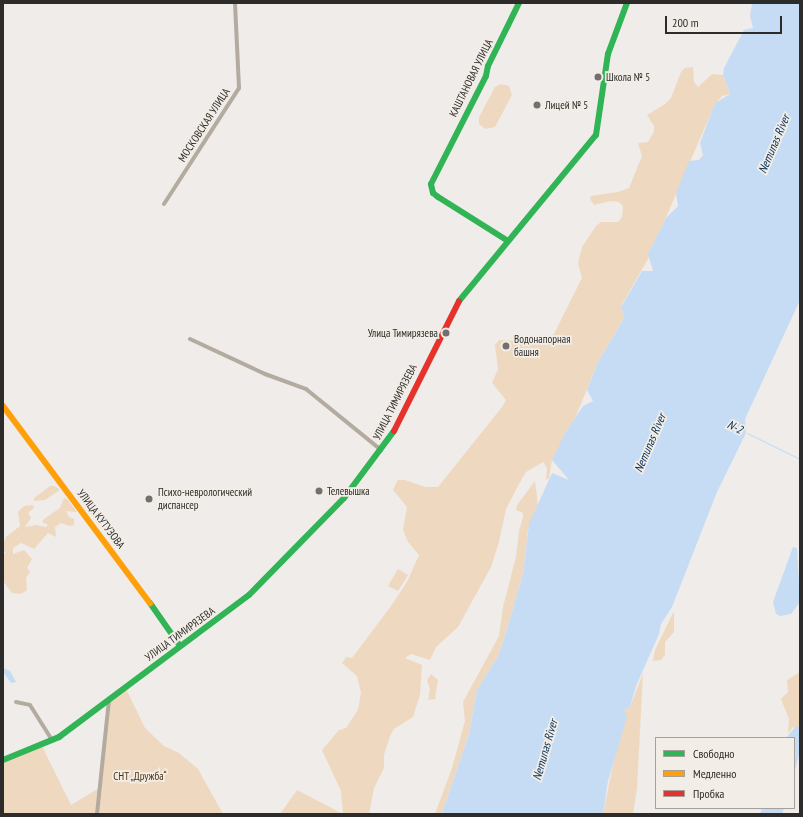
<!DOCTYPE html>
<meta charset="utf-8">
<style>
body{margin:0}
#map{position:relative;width:803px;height:817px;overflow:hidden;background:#efece9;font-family:"PT Sans Narrow",sans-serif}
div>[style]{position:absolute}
.green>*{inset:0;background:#eed9c0}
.water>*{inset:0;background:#c6dcf5}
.stream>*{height:1px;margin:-0.5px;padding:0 0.5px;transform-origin:0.5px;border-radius:0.5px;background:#c6dcf5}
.street>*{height:4px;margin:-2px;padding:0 2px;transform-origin:2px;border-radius:2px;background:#b4aba0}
.fast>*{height:6px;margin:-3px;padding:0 3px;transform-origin:3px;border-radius:3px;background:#30b455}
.slow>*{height:6px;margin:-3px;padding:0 3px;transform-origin:3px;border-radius:3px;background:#ff9f0a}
.jam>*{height:6px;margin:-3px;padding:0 3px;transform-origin:3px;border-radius:3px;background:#e5322d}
.dots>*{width:11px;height:11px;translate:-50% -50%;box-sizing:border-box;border:2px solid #f2ede6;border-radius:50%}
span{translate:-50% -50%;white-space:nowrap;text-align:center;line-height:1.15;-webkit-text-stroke:3.5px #f2ede6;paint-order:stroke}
.poi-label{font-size:11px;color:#2e2c2a}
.left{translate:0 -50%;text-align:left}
.right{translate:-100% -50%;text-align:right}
.street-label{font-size:11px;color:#2e2c2a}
.park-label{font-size:11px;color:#4e330c}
.water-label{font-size:12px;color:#053059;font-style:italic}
.frame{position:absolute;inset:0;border:4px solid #2e2c2a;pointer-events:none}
.legend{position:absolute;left:655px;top:737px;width:140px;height:72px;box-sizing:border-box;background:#f2ede6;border:1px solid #a4a09b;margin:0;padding:5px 7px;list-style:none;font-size:12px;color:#2e2c2a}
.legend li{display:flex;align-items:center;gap:8px;height:20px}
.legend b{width:20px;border:1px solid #a4a09b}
.scale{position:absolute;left:665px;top:16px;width:117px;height:18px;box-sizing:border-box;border:2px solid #2e2c2a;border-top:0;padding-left:5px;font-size:12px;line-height:14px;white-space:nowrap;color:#2e2c2a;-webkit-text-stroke:3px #f2ede6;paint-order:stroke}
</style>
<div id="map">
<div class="green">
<div style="clip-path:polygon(693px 67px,694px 82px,698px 87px,712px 74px,723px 75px,730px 94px,722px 96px,715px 104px,648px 259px,621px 306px,624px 318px,598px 362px,576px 416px,552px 460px,549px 478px,546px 480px,547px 468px,543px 462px,526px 472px,519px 484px,506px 509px,499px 542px,491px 567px,458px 627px,436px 647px,430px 660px,411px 654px,405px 658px,422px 665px,420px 695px,413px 717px,394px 729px,390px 736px,384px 755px,384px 768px,374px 788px,369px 814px,280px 814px,297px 790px,343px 814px,341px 791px,322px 750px,339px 730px,346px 728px,358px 710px,361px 693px,357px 676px,342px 663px,346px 657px,352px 658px,391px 606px,407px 582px,419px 555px,408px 542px,403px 530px,407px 507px,393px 490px,395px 485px,398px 480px,405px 480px,425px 487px,438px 487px,502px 407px,506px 400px,492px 383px,498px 369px,495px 345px,499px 340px,543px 342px,554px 334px,582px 278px,578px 263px,582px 247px,596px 226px,601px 222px,618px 222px,622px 217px,623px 206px,619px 202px,610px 201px,594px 205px,590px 199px,591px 196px,618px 192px,629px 188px,642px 156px,638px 143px,648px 142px,654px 132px,654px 126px,647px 115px,665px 104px,671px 98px,681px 72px,685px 68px)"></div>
<div style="clip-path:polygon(501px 84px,509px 86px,512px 95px,495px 127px,485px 129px,479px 124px,479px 117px,495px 87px)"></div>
<div style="clip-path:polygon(535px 481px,538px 505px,528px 530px,523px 574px,504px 639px,498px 656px,477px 690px,469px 734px,442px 814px,435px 814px,452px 768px,465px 721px,463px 702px,499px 636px,503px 607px,516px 557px,519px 531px,523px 517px,523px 513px,516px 510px,517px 505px)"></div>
<div style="clip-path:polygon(50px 486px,55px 486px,60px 490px,45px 500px,34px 501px,34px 498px)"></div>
<div style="clip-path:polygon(64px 498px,67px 499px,77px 512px,66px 511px,69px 517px,74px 519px,74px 525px,70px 526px,61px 523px,55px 527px,56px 537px,48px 533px,34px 549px,21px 543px,13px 548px,13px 554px,24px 550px,32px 559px,27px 568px,30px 572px,26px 578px,27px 590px,21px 594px,12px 593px,3px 581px,3px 555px,6px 552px,3px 551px,3px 545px,6px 537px,20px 526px,18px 512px,24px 506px,33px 505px,34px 508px,28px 513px,31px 518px,25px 527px,36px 525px,46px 527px,48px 525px,42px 522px,44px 519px,60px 508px)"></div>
<div style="clip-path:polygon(398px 569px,408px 575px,398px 591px,388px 586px)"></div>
<div style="clip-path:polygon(674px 611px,674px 632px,665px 642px,665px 655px,661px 660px,653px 661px,655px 650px)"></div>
<div style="clip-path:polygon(800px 672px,800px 729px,793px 727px,788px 734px,789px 719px,781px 699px,788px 692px,787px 680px)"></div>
<div style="clip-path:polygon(643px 673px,637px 789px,633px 814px,603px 814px,624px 710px,630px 707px)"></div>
<div style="clip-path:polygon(431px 674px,438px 680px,435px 699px,428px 700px,430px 689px,427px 680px)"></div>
<div style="clip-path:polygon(125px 687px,145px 728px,164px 746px,179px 753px,198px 769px,223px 814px,3px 814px,3px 760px,41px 744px,71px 805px,101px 787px,109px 698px)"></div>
</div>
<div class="water">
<div style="clip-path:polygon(752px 3px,800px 3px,800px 300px,745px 419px,746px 433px,717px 492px,672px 607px,661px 624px,659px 634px,636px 686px,630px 707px,624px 710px,627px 717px,608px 781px,603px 814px,442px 814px,469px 734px,477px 690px,498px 656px,504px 639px,523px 574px,529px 524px,552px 473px,569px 480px,552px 460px,565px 433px,583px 406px,593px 401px,587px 390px,598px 362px,624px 318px,621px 307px,642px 271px,653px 271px,648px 254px,666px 218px,678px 206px,676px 193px,689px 161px,699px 160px,703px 155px,700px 143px,715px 103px,730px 94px,723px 75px,724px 68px,744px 30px,753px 28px,750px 16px)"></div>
<div style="clip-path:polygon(793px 547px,797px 548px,800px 602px,791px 614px,780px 616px,776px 614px,773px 602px)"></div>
<div style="clip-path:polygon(3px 668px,10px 671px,16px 682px,11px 683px,3px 672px)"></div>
<div style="clip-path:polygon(796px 726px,800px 729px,800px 751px,794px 774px,794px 738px,786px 738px)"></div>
<div style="clip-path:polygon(762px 808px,784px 808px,782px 814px,760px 814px)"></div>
</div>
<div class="stream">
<div style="left:747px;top:433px;width:59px;rotate:26.1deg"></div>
</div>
<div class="street">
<div style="left:164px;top:204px;width:138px;rotate:-57.1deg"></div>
<div style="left:239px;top:88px;width:85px;rotate:-92.7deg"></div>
<div style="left:190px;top:339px;width:83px;rotate:25deg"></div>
<div style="left:265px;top:374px;width:44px;rotate:20.1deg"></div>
<div style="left:306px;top:389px;width:97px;rotate:39.1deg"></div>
<div style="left:16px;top:702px;width:14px;rotate:12deg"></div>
<div style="left:30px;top:705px;width:41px;rotate:57.8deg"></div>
<div style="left:97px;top:814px;width:116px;rotate:-84deg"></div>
</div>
<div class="fast">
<div style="left:508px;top:241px;width:83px;rotate:-147.8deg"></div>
<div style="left:438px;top:197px;width:6px;rotate:-141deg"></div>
<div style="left:433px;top:193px;width:9px;rotate:-103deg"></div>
<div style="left:431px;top:184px;width:121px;rotate:-63deg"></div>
<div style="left:486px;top:76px;width:10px;rotate:-79deg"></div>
<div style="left:488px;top:66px;width:70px;rotate:-63.8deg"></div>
<div style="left:459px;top:301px;width:215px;rotate:-50.5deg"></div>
<div style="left:596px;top:135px;width:82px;rotate:-81.6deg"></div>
<div style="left:608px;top:54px;width:54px;rotate:-69.6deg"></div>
<div style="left:150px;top:603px;width:52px;rotate:55.1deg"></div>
<div style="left:3px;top:760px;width:61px;rotate:-22.3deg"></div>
<div style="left:59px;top:737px;width:237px;rotate:-36.8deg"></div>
<div style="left:249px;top:595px;width:136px;rotate:-45.6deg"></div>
<div style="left:344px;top:498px;width:84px;rotate:-53.3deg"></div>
</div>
<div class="slow">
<div style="left:3px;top:406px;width:246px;rotate:53.3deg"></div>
</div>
<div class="jam">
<div style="left:394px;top:431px;width:145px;rotate:-63.4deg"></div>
</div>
<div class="dots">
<div style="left:598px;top:77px;background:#726f6d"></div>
<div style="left:537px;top:105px;background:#726f6d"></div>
<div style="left:446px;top:333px;background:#726f6d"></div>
<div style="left:506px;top:346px;background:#726f6d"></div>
<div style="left:319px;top:491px;background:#726f6d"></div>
<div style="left:149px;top:499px;background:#726f6d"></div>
</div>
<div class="poi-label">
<span class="left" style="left:606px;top:77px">Школа № 5</span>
<span class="left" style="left:545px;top:105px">Лицей № 5</span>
<span class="right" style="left:438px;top:333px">Улица Тимирязева</span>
<span class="left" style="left:514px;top:346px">Водонапорная<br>башня</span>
<span class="left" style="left:327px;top:491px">Телевышка</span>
<span class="left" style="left:158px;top:499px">Психо-неврологический<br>диспансер</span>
</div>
<div class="street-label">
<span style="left:471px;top:78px;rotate:-64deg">КАШТАНОВАЯ УЛИЦА</span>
<span style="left:204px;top:125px;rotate:-57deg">МОСКОВСКАЯ УЛИЦА</span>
<span style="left:395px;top:402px;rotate:-63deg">УЛИЦА ТИМИРЯЗЕВА</span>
<span style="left:101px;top:519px;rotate:53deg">УЛИЦА КУТУЗОВА</span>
<span style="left:180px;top:634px;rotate:-36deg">УЛИЦА ТИМИРЯЗЕВА</span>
</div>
<div class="park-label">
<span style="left:140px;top:776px">СНТ „Дружба“</span>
</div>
<div class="water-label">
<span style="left:774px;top:144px;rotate:-67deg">Nemunas River</span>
<span style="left:735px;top:427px;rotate:26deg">N-2</span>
<span style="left:650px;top:443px;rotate:-67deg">Nemunas River</span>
<span style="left:545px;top:750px;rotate:-74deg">Nemunas River</span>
</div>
<div class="frame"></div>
<ul class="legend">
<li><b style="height:5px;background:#30b455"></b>Свободно</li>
<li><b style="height:5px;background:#ff9f0a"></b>Медленно</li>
<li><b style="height:5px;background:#e5322d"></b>Пробка</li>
</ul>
<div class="scale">200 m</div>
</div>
